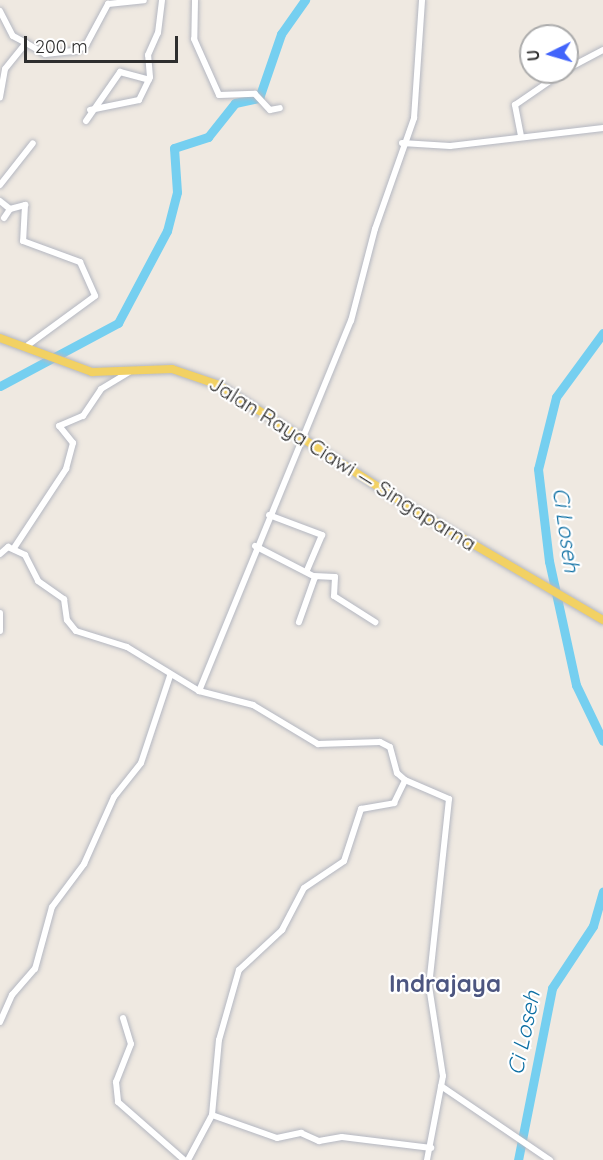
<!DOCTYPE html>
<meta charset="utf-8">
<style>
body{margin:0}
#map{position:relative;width:603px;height:1160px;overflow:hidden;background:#efe9e1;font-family:Quicksand,sans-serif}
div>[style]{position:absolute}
.river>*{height:9px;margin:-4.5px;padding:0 4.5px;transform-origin:4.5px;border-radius:4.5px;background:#75cff0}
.roads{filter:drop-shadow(0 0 2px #b4b7c1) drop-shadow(0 0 2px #b4b7c1)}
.minor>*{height:6px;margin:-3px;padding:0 3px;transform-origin:3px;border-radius:3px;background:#fff}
.major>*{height:8px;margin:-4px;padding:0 4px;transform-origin:4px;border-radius:4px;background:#f2d163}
span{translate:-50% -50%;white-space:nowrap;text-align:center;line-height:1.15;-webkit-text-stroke:4.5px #fff;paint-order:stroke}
.street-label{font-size:21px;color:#2e2e2e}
.water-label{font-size:22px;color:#0d6fa3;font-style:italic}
.quarter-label{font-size:24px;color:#4d5680;font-weight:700}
.north{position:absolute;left:519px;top:24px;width:60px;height:60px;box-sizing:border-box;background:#fff;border:2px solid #ababab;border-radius:50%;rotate:265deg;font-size:16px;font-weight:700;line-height:24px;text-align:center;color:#2e2e2e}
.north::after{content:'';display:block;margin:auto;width:21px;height:27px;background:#4264fb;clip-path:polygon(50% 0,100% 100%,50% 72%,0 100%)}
.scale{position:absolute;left:24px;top:36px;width:154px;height:27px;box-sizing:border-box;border:3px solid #2e2e2e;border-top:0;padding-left:8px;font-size:18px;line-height:21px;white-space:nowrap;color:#2e2e2e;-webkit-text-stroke:4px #fff;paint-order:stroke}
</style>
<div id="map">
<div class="river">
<div style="left:603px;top:333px;width:79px;rotate:126.3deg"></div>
<div style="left:556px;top:397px;width:74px;rotate:104deg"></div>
<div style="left:538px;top:469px;width:93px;rotate:83.2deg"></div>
<div style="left:549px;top:561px;width:127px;rotate:77.7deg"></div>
<div style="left:576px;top:685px;width:62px;rotate:64.3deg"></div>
<div style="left:0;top:386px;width:134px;rotate:-28.1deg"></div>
<div style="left:118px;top:323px;width:104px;rotate:-62deg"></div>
<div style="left:167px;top:231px;width:40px;rotate:-75.6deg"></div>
<div style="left:177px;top:192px;width:44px;rotate:-93.9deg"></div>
<div style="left:174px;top:148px;width:36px;rotate:-18deg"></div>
<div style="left:208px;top:137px;width:43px;rotate:-51.5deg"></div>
<div style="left:235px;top:103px;width:25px;rotate:-12deg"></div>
<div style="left:259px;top:98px;width:68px;rotate:-71deg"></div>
<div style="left:281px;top:34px;width:42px;rotate:-54.8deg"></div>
<div style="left:518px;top:1160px;width:175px;rotate:-78.8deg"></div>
<div style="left:552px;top:988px;width:74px;rotate:-56.5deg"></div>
<div style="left:593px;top:926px;width:36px;rotate:-74deg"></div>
</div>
<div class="roads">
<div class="minor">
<div style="left:195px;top:0;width:39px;rotate:91deg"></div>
<div style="left:194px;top:39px;width:61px;rotate:65.9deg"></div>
<div style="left:219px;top:95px;width:36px;rotate:-2deg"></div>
<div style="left:255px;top:94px;width:22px;rotate:47deg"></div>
<div style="left:270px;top:110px;width:10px;rotate:-11deg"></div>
<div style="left:0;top:11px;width:28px;rotate:63deg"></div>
<div style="left:13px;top:36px;width:15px;rotate:28deg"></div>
<div style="left:26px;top:43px;width:33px;rotate:129deg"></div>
<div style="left:5px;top:69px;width:29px;rotate:100deg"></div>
<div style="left:26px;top:43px;width:22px;rotate:30deg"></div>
<div style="left:45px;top:54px;width:31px;rotate:-6deg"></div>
<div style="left:76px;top:51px;width:12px;rotate:-31deg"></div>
<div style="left:86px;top:45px;width:47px;rotate:-61.8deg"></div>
<div style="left:108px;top:4px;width:36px;rotate:-6deg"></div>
<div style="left:567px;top:69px;width:41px;rotate:-27.8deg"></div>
<div style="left:90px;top:110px;width:50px;rotate:-11.5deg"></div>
<div style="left:139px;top:100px;width:25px;rotate:-64deg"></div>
<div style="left:150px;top:77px;width:22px;rotate:-95deg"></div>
<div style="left:148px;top:55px;width:24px;rotate:-66deg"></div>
<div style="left:158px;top:33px;width:33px;rotate:-83deg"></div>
<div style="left:86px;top:121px;width:60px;rotate:-55.2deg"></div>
<div style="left:120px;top:72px;width:30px;rotate:15deg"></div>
<div style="left:521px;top:136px;width:32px;rotate:-101deg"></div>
<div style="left:515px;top:105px;width:58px;rotate:-34.5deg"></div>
<div style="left:402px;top:143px;width:48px;rotate:3.6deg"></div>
<div style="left:450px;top:146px;width:154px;rotate:-6.7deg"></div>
<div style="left:0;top:185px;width:53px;rotate:-51.8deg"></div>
<div style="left:0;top:201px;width:13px;rotate:39deg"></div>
<div style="left:10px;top:209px;width:16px;rotate:-15deg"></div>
<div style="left:25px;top:205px;width:36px;rotate:93deg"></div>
<div style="left:23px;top:241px;width:61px;rotate:20.2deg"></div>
<div style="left:80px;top:262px;width:37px;rotate:66deg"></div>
<div style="left:95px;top:296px;width:83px;rotate:143.8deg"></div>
<div style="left:4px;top:218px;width:11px;rotate:-56deg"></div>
<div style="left:269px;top:515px;width:57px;rotate:20.7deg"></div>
<div style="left:322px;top:535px;width:39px;rotate:113deg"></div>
<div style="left:255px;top:546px;width:68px;rotate:27.3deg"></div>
<div style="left:315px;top:577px;width:48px;rotate:109.6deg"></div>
<div style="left:14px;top:548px;width:95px;rotate:-56.6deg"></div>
<div style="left:66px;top:469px;width:27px;rotate:-75deg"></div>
<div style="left:73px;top:443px;width:22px;rotate:-129deg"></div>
<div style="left:59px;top:426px;width:26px;rotate:-23deg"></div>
<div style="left:83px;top:416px;width:32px;rotate:-56deg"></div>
<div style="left:101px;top:389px;width:33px;rotate:-31deg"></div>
<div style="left:0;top:554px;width:11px;rotate:-41deg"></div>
<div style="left:8px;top:547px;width:19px;rotate:25deg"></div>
<div style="left:25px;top:555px;width:29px;rotate:63deg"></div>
<div style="left:38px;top:581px;width:32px;rotate:35deg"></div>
<div style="left:64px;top:599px;width:21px;rotate:82deg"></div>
<div style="left:67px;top:620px;width:14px;rotate:51deg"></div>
<div style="left:76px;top:631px;width:53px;rotate:17.4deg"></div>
<div style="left:127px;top:647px;width:84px;rotate:31.4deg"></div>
<div style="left:199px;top:691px;width:56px;rotate:14.5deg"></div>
<div style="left:253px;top:705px;width:76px;rotate:31deg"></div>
<div style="left:318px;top:744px;width:62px;rotate:-1.8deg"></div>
<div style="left:380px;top:742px;width:11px;rotate:27deg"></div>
<div style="left:390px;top:747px;width:27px;rotate:75deg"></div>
<div style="left:397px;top:773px;width:11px;rotate:41deg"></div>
<div style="left:405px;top:780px;width:48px;rotate:23.4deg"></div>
<div style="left:449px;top:799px;width:188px;rotate:96.1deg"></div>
<div style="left:429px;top:986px;width:91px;rotate:81.2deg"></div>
<div style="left:443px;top:1076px;width:86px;rotate:100.8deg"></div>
<div style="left:314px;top:576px;width:21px;rotate:3deg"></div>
<div style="left:335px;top:577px;width:19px;rotate:93deg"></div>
<div style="left:334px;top:596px;width:49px;rotate:32.4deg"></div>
<div style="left:0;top:613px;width:18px;rotate:90deg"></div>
<div style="left:199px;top:691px;width:400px;rotate:-67.7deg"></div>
<div style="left:351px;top:321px;width:95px;rotate:-75.4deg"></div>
<div style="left:375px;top:229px;width:118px;rotate:-70.6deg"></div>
<div style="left:414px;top:118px;width:118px;rotate:-86.1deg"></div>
<div style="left:123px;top:1018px;width:27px;rotate:73deg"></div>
<div style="left:131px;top:1044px;width:41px;rotate:111.5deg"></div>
<div style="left:116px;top:1082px;width:20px;rotate:84deg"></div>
<div style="left:118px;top:1102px;width:88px;rotate:41.3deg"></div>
<div style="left:0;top:1022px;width:30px;rotate:-66deg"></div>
<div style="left:12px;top:995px;width:35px;rotate:-49deg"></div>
<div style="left:35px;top:969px;width:64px;rotate:-74.7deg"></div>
<div style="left:52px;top:907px;width:54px;rotate:-53.3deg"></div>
<div style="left:84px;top:864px;width:73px;rotate:-65.9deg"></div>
<div style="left:114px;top:797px;width:43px;rotate:-51.5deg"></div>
<div style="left:141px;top:763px;width:92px;rotate:-71.6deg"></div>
<div style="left:441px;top:1086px;width:132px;rotate:34.2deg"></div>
<div style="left:212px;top:1115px;width:75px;rotate:-84.7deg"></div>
<div style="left:219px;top:1040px;width:73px;rotate:-74.1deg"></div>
<div style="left:239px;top:970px;width:59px;rotate:-42.9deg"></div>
<div style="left:282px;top:930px;width:47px;rotate:-62.4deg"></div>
<div style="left:304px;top:888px;width:48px;rotate:-34deg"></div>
<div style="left:344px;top:861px;width:55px;rotate:-71.9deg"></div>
<div style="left:361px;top:809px;width:34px;rotate:-10deg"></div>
<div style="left:394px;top:803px;width:25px;rotate:-64deg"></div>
<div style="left:188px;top:1160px;width:51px;rotate:-61.9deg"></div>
<div style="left:212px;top:1115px;width:69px;rotate:19.5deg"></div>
<div style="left:277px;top:1138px;width:25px;rotate:-12deg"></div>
<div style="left:301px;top:1133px;width:20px;rotate:24deg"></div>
<div style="left:319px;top:1141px;width:23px;rotate:-10deg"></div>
<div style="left:342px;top:1137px;width:90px;rotate:7deg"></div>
</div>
<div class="major">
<div style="left:0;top:338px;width:98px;rotate:20.3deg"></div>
<div style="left:92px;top:372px;width:80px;rotate:-2.1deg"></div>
<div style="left:172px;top:369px;width:50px;rotate:18.8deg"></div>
<div style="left:219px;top:385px;width:230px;rotate:32.6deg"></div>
<div style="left:413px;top:509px;width:220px;rotate:30.3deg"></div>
</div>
</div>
<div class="street-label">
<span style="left:343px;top:463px;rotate:32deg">Jalan Raya Ciawi — Singaparna</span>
</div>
<div class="water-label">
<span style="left:566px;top:530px;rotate:82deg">Ci Loseh</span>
<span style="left:524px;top:1033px;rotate:-78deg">Ci Loseh</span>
</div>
<div class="quarter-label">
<span style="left:445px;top:984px">Indrajaya</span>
</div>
<div class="north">U</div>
<div class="scale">200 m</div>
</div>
